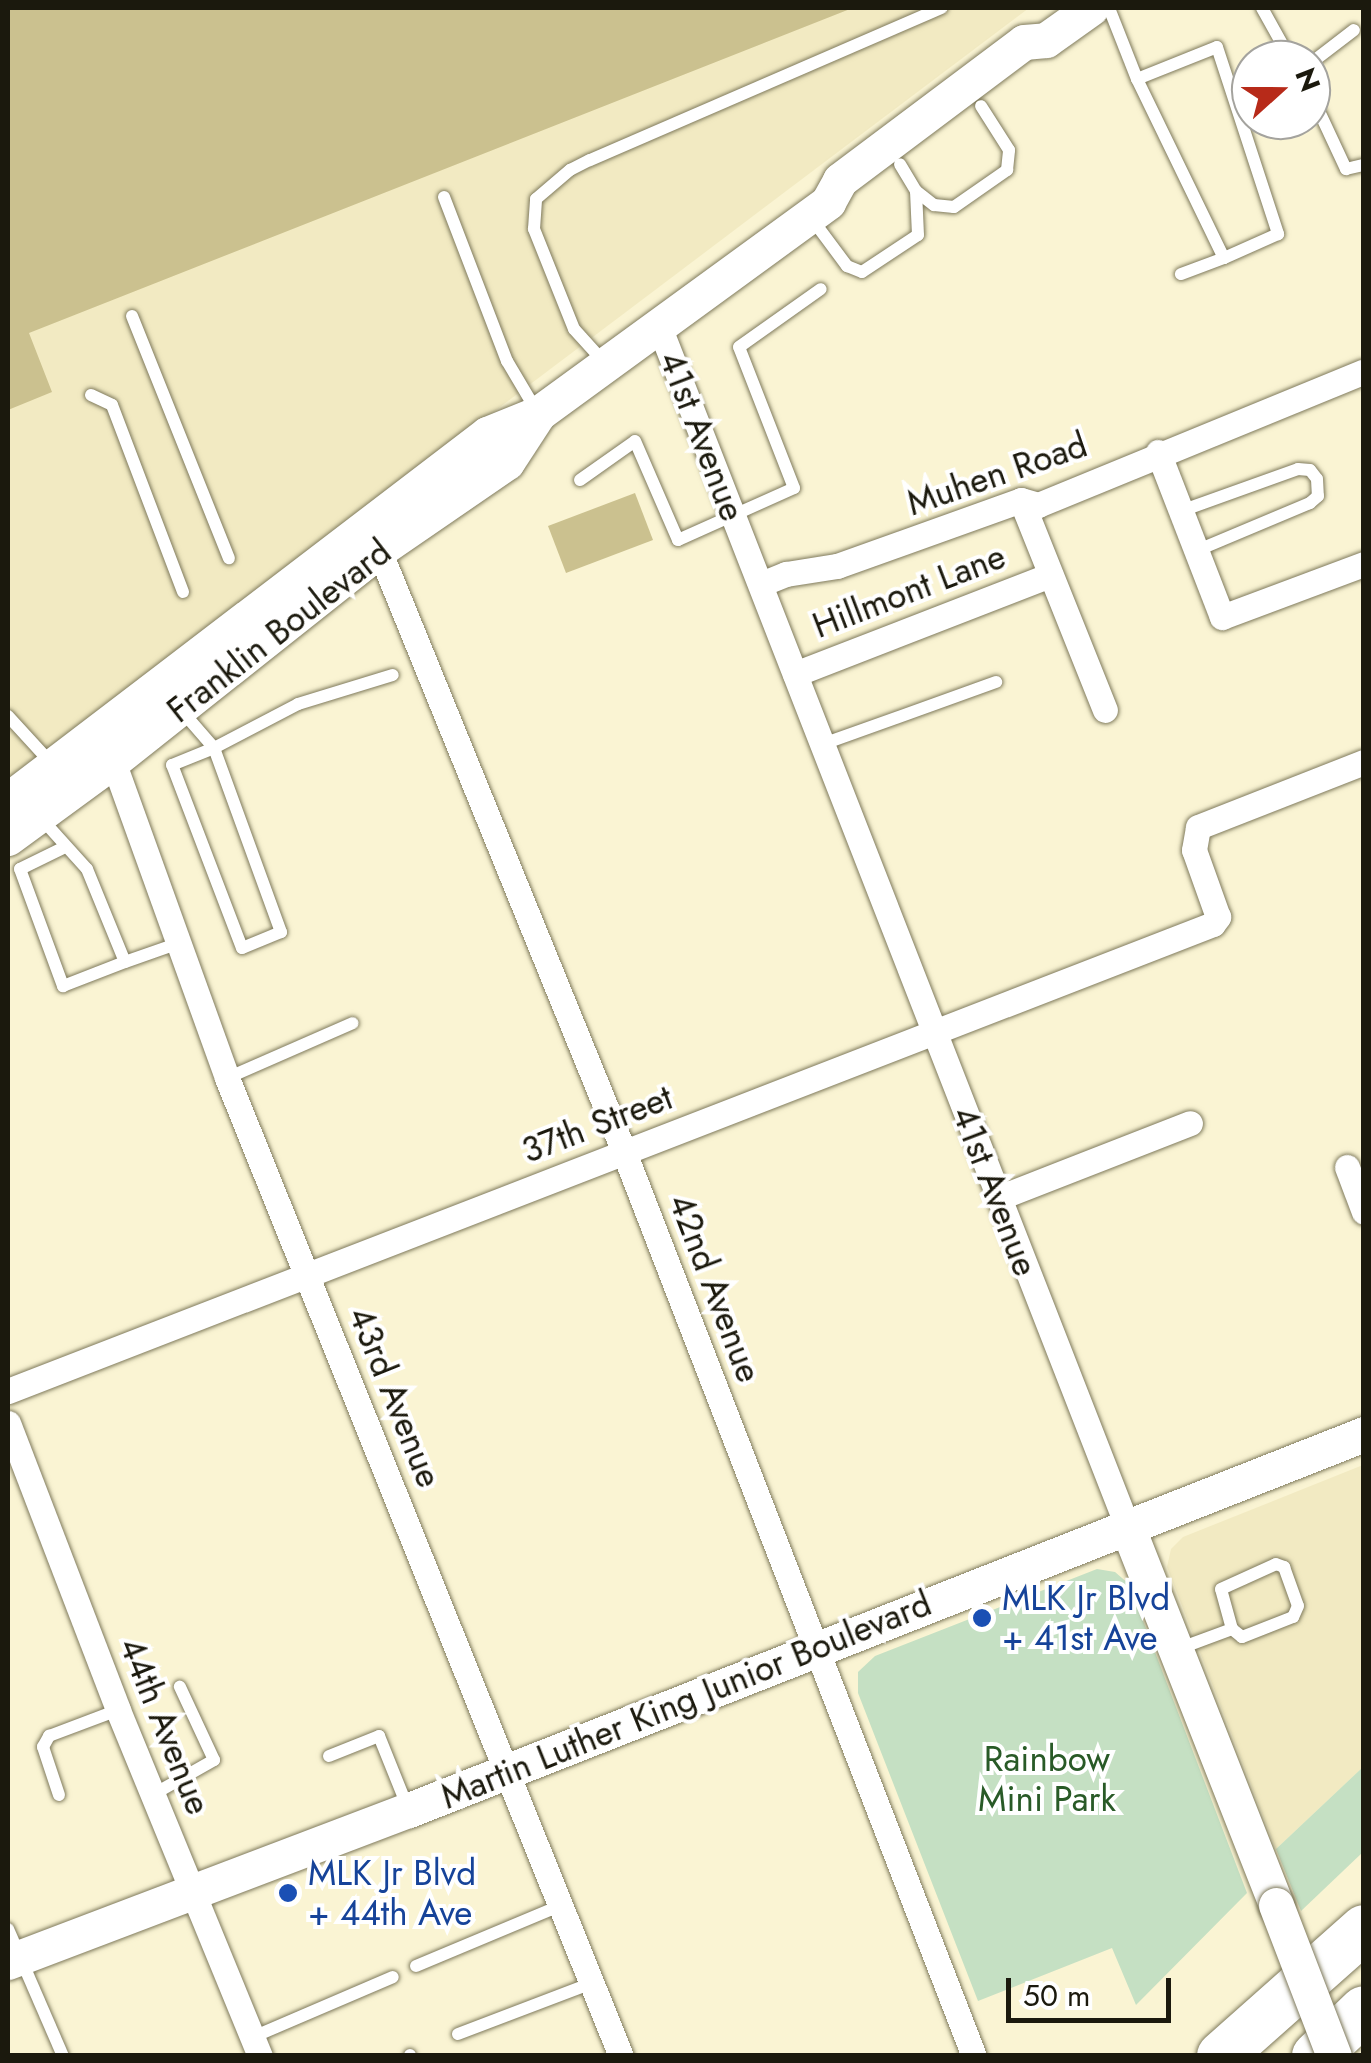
<!DOCTYPE html>
<style>
body{margin:0}
#map{position:relative;width:1371px;height:2063px;overflow:hidden;background:#faf4d3;font-family:Jost,sans-serif}
div>[style]{position:absolute}
.built>*{inset:0;background:#f2eac2}
.green>*{inset:0;background:#c5e0c3}
.building>*{inset:0;background:#cbc18f}
.roads{filter:drop-shadow(0 0 2px #7f7a5c) drop-shadow(0 0 2px #7f7a5c)}
.lane>*{height:12px;margin:-6px;padding:0 6px;transform-origin:6px;border-radius:6px;background:#fff}
.street>*{height:25px;margin:-12.5px;padding:0 12.5px;transform-origin:12.5px;border-radius:12.5px;background:#fff}
.secondary>*{height:35px;margin:-17.5px;padding:0 17.5px;transform-origin:17.5px;border-radius:17.5px;background:#fff}
.highway>*{height:48px;margin:-24px;padding:0 24px;transform-origin:24px;border-radius:24px;background:#fff}
.bridges{filter:drop-shadow(0 0 2px #7f7a5c) drop-shadow(0 0 2px #7f7a5c)}
.secondary-bridge>*{height:35px;margin:-17.5px;padding:0 17.5px;transform-origin:17.5px;border-radius:17.5px;background:#fff}
.dots>*{width:28px;height:28px;translate:-50% -50%;box-sizing:border-box;border:5px solid #fff;border-radius:50%}
span{translate:-50% -50%;white-space:nowrap;text-align:center;line-height:1.15;-webkit-text-stroke:8px #fff;paint-order:stroke}
.street-label{font-size:35px;color:#1b190d}
.transit-label{font-size:35px;color:#164399}
.left{translate:0 -50%;text-align:left}
.park-label{font-size:35px;color:#295a27}
.frame{position:absolute;inset:0;border:10px solid #1b190d;pointer-events:none}
.north{position:absolute;left:1231px;top:40px;width:100px;height:100px;box-sizing:border-box;background:#fff;border:2px solid #a4a39e;border-radius:50%;rotate:69deg;font-size:28px;font-weight:700;line-height:40px;text-align:center;color:#1b190d}
.north::after{content:'';display:block;margin:auto;width:35px;height:45px;background:#b72a19;clip-path:polygon(50% 0,100% 100%,50% 72%,0 100%)}
.scale{position:absolute;left:1006px;top:1978px;width:165px;height:45px;box-sizing:border-box;border:5px solid #1b190d;border-top:0;padding-left:12px;font-size:30px;line-height:35px;white-space:nowrap;color:#1b190d;-webkit-text-stroke:8px #fff;paint-order:stroke}
</style>
<div id="map">
<div class="built">
<div style="clip-path:polygon(8px 8px,1029px 8px,8px 778px)"></div>
<div style="clip-path:polygon(1363px 1465px,1363px 1767px,1276px 1849px,1167px 1567px,1171px 1549px,1183px 1537px)"></div>
</div>
<div class="green">
<div style="clip-path:polygon(1097px 1569px,1115px 1572px,1129px 1584px,1247px 1893px,1136px 2005px,1112px 1948px,978px 2001px,858px 1693px,858px 1672px,875px 1656px)"></div>
<div style="clip-path:polygon(1363px 1767px,1363px 1852px,1301px 1911px,1276px 1849px)"></div>
</div>
<div class="building">
<div style="clip-path:polygon(8px 8px,849px 8px,850px 9px,29px 333px,52px 392px,8px 410px)"></div>
<div style="clip-path:polygon(635px 493px,653px 540px,566px 573px,548px 526px)"></div>
</div>
<div class="roads">
<div class="lane">
<div style="left:1109px;top:8px;width:76px;rotate:68.5deg"></div>
<div style="left:1137px;top:79px;width:199px;rotate:64.1deg"></div>
<div style="left:1224px;top:258px;width:46px;rotate:159.6deg"></div>
<div style="left:1262px;top:8px;width:60px;rotate:60.9deg"></div>
<div style="left:1311px;top:63px;width:54px;rotate:-37.5deg"></div>
<div style="left:1137px;top:79px;width:86px;rotate:-21.8deg"></div>
<div style="left:1217px;top:47px;width:197px;rotate:71.9deg"></div>
<div style="left:1278px;top:234px;width:59px;rotate:156deg"></div>
<div style="left:1311px;top:94px;width:83px;rotate:65deg"></div>
<div style="left:1346px;top:169px;width:18px;rotate:-13deg"></div>
<div style="left:916px;top:191px;width:23px;rotate:38deg"></div>
<div style="left:934px;top:205px;width:20px;rotate:6deg"></div>
<div style="left:954px;top:207px;width:65px;rotate:-34.9deg"></div>
<div style="left:1007px;top:170px;width:20px;rotate:-84deg"></div>
<div style="left:1009px;top:150px;width:52px;rotate:-122.5deg"></div>
<div style="left:444px;top:197px;width:176px;rotate:69deg"></div>
<div style="left:507px;top:361px;width:57px;rotate:59.4deg"></div>
<div style="left:812px;top:219px;width:59px;rotate:53.3deg"></div>
<div style="left:847px;top:266px;width:16px;rotate:22deg"></div>
<div style="left:862px;top:272px;width:67px;rotate:-33.5deg"></div>
<div style="left:918px;top:235px;width:44px;rotate:-92.6deg"></div>
<div style="left:916px;top:191px;width:31px;rotate:-121deg"></div>
<div style="left:132px;top:316px;width:261px;rotate:68.2deg"></div>
<div style="left:603px;top:361px;width:43px;rotate:-132.2deg"></div>
<div style="left:574px;top:329px;width:108px;rotate:-111.8deg"></div>
<div style="left:534px;top:229px;width:30px;rotate:-86deg"></div>
<div style="left:536px;top:199px;width:45px;rotate:-40.5deg"></div>
<div style="left:570px;top:170px;width:22px;rotate:-27deg"></div>
<div style="left:590px;top:160px;width:383px;rotate:-23.4deg"></div>
<div style="left:91px;top:395px;width:23px;rotate:25deg"></div>
<div style="left:112px;top:405px;width:200px;rotate:69.2deg"></div>
<div style="left:580px;top:480px;width:67px;rotate:-35.3deg"></div>
<div style="left:635px;top:441px;width:108px;rotate:66.5deg"></div>
<div style="left:678px;top:540px;width:127px;rotate:-24.1deg"></div>
<div style="left:794px;top:488px;width:151px;rotate:-111.3deg"></div>
<div style="left:739px;top:347px;width:100px;rotate:-35.3deg"></div>
<div style="left:1181px;top:511px;width:124px;rotate:-19.7deg"></div>
<div style="left:1298px;top:469px;width:12px;rotate:5deg"></div>
<div style="left:1310px;top:470px;width:11px;rotate:52deg"></div>
<div style="left:1317px;top:479px;width:17px;rotate:87deg"></div>
<div style="left:1318px;top:496px;width:11px;rotate:139deg"></div>
<div style="left:1310px;top:503px;width:124px;rotate:157.2deg"></div>
<div style="left:181px;top:710px;width:50px;rotate:49deg"></div>
<div style="left:214px;top:748px;width:95px;rotate:-27.6deg"></div>
<div style="left:298px;top:704px;width:99px;rotate:-17deg"></div>
<div style="left:8px;top:716px;width:64px;rotate:47.5deg"></div>
<div style="left:823px;top:744px;width:184px;rotate:-19.7deg"></div>
<div style="left:214px;top:748px;width:196px;rotate:70deg"></div>
<div style="left:281px;top:932px;width:42px;rotate:157.7deg"></div>
<div style="left:242px;top:948px;width:196px;rotate:-110.9deg"></div>
<div style="left:172px;top:765px;width:45px;rotate:-22deg"></div>
<div style="left:40px;top:817px;width:70px;rotate:47.9deg"></div>
<div style="left:87px;top:869px;width:100px;rotate:67.8deg"></div>
<div style="left:125px;top:962px;width:57px;rotate:-19.4deg"></div>
<div style="left:65px;top:847px;width:50px;rotate:153.9deg"></div>
<div style="left:20px;top:869px;width:125px;rotate:69.8deg"></div>
<div style="left:63px;top:986px;width:66px;rotate:-21.2deg"></div>
<div style="left:227px;top:1078px;width:137px;rotate:-23.6deg"></div>
<div style="left:1178px;top:1649px;width:58px;rotate:-20.3deg"></div>
<div style="left:1232px;top:1629px;width:41px;rotate:-105.4deg"></div>
<div style="left:1221px;top:1589px;width:60px;rotate:-24.4deg"></div>
<div style="left:1276px;top:1564px;width:9px;rotate:21deg"></div>
<div style="left:1284px;top:1567px;width:41px;rotate:70.3deg"></div>
<div style="left:1298px;top:1606px;width:12px;rotate:114deg"></div>
<div style="left:1293px;top:1617px;width:55px;rotate:158.6deg"></div>
<div style="left:1242px;top:1637px;width:13px;rotate:-141deg"></div>
<div style="left:329px;top:1756px;width:54px;rotate:-21.8deg"></div>
<div style="left:379px;top:1736px;width:78px;rotate:68.1deg"></div>
<div style="left:154px;top:1794px;width:69px;rotate:-29.5deg"></div>
<div style="left:214px;top:1760px;width:81px;rotate:-115deg"></div>
<div style="left:59px;top:1795px;width:51px;rotate:-108.4deg"></div>
<div style="left:43px;top:1747px;width:13px;rotate:-61deg"></div>
<div style="left:49px;top:1736px;width:74px;rotate:-20.6deg"></div>
<div style="left:8px;top:1929px;width:138px;rotate:66.6deg"></div>
<div style="left:416px;top:1966px;width:158px;rotate:-22.7deg"></div>
<div style="left:458px;top:2034px;width:143px;rotate:-20.8deg"></div>
<div style="left:253px;top:2037px;width:152px;rotate:-23.2deg"></div>
<div style="left:410px;top:2056px;width:1px;rotate:-90deg"></div>
</div>
<div class="street">
<div style="left:659px;top:326px;width:1288px;rotate:68.69deg"></div>
<div style="left:1158px;top:452px;width:177px;rotate:68.8deg"></div>
<div style="left:1222px;top:617px;width:152px;rotate:-20.5deg"></div>
<div style="left:1021px;top:500px;width:226px;rotate:68.2deg"></div>
<div style="left:379px;top:550px;width:650px;rotate:67.85deg"></div>
<div style="left:624px;top:1152px;width:969px;rotate:68.84deg"></div>
<div style="left:761px;top:584px;width:27px;rotate:-22deg"></div>
<div style="left:786px;top:574px;width:52px;rotate:-8.9deg"></div>
<div style="left:837px;top:566px;width:195px;rotate:-19.7deg"></div>
<div style="left:1021px;top:500px;width:18px;rotate:16deg"></div>
<div style="left:1038px;top:505px;width:351px;rotate:-22.3deg"></div>
<div style="left:795px;top:674px;width:274px;rotate:-21.2deg"></div>
<div style="left:113px;top:761px;width:337px;rotate:70.2deg"></div>
<div style="left:227px;top:1078px;width:1054px;rotate:68.06deg"></div>
<div style="left:1347px;top:1167px;width:48px;rotate:69.3deg"></div>
<div style="left:998px;top:1198px;width:206px;rotate:-21.3deg"></div>
<div style="left:8px;top:1391px;width:1292px;rotate:-21.18deg"></div>
<div style="left:1213px;top:924px;width:9px;rotate:-54deg"></div>
<div style="left:1218px;top:917px;width:71px;rotate:-109.7deg"></div>
<div style="left:1194px;top:850px;width:23px;rotate:-80deg"></div>
<div style="left:1198px;top:827px;width:178px;rotate:-21.4deg"></div>
<div style="left:8px;top:1423px;width:307px;rotate:69deg"></div>
<div style="left:118px;top:1710px;width:374px;rotate:67.7deg"></div>
</div>
<div class="secondary">
<div style="left:8px;top:800px;width:603px;rotate:-37.38deg"></div>
<div style="left:487px;top:434px;width:56px;rotate:-22deg"></div>
<div style="left:539px;top:413px;width:358px;rotate:-36.1deg"></div>
<div style="left:828px;top:202px;width:25px;rotate:-61deg"></div>
<div style="left:840px;top:180px;width:230px;rotate:-36.9deg"></div>
<div style="left:1024px;top:42px;width:22px;rotate:-5deg"></div>
<div style="left:1046px;top:40px;width:55px;rotate:-35.4deg"></div>
<div style="left:8px;top:838px;width:130px;rotate:-36.3deg"></div>
<div style="left:113px;top:761px;width:340px;rotate:-38.4deg"></div>
<div style="left:379px;top:550px;width:155px;rotate:-34.5deg"></div>
<div style="left:507px;top:462px;width:59px;rotate:-56.9deg"></div>
<div style="left:1127px;top:1526px;width:407px;rotate:68.5deg"></div>
<div style="left:8px;top:1962px;width:429px;rotate:-20.8deg"></div>
<div style="left:409px;top:1810px;width:1026px;rotate:-21.49deg"></div>
</div>
<div class="highway">
<div style="left:1221px;top:2056px;width:191px;rotate:-41.6deg"></div>
<div style="left:1316px;top:2056px;width:66px;rotate:-43.8deg"></div>
</div>
</div>
<div class="bridges">
<div class="secondary-bridge">
<div style="left:1276px;top:1905px;width:162px;rotate:69deg"></div>
</div>
</div>
<div class="dots">
<div style="left:982px;top:1618px;background:#1a4fb4"></div>
<div style="left:288px;top:1893px;background:#1a4fb4"></div>
</div>
<div class="street-label">
<span style="left:702px;top:436px;rotate:69deg">41st Avenue</span>
<span style="left:997px;top:474px;rotate:-19deg">Muhen Road</span>
<span style="left:909px;top:591px;rotate:-21deg">Hillmont Lane</span>
<span style="left:279px;top:631px;rotate:-38deg">Franklin Boulevard</span>
<span style="left:597px;top:1124px;rotate:-21deg">37th Street</span>
<span style="left:995px;top:1191px;rotate:69deg">41st Avenue</span>
<span style="left:715px;top:1288px;rotate:69deg">42nd Avenue</span>
<span style="left:395px;top:1397px;rotate:68deg">43rd Avenue</span>
<span style="left:686px;top:1700px;rotate:-22deg">Martin Luther King Junior Boulevard</span>
<span style="left:165px;top:1726px;rotate:68deg">44th Avenue</span>
</div>
<div class="transit-label">
<span class="left" style="left:1002px;top:1618px">MLK Jr Blvd<br>+ 41st Ave</span>
<span class="left" style="left:308px;top:1893px">MLK Jr Blvd<br>+ 44th Ave</span>
</div>
<div class="park-label">
<span style="left:1047px;top:1779px">Rainbow<br>Mini Park</span>
</div>
<div class="frame"></div>
<div class="north">N</div>
<div class="scale">50 m</div>
</div>
